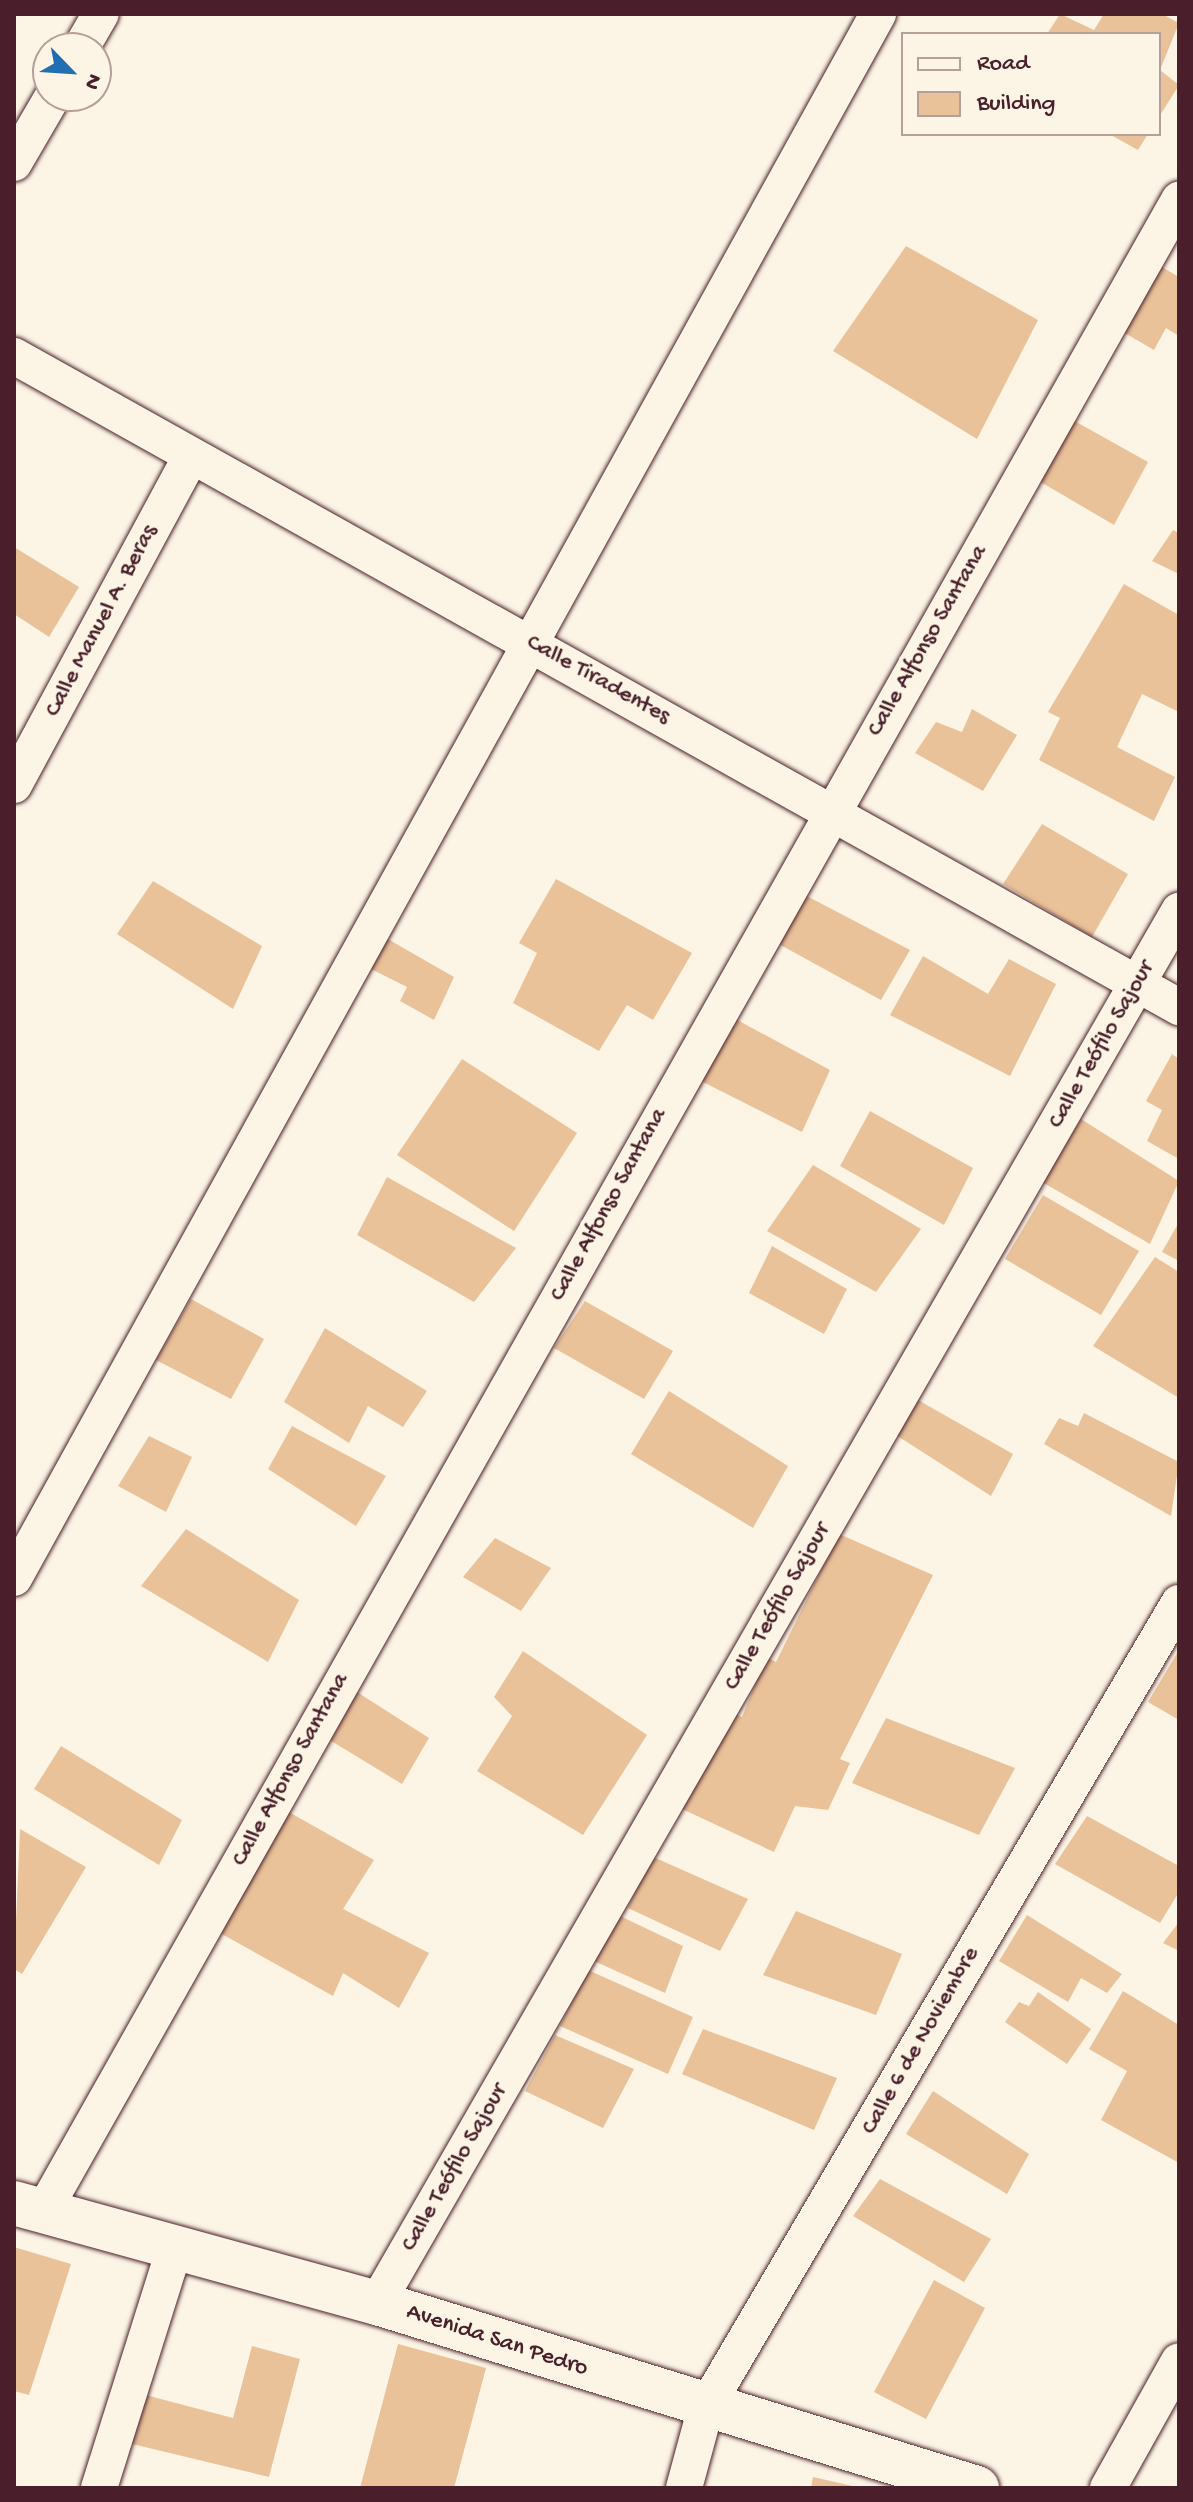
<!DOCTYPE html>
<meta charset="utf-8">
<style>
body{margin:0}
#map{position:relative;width:1193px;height:2502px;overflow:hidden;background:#fcf5e5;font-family:"Gochi Hand",sans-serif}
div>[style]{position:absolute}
.building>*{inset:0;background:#e9c299}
.roads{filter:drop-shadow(0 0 2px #4a1f2b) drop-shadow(0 0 2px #4a1f2b)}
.street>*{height:36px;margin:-18px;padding:0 18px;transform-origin:18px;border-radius:18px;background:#fcf5e5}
.secondary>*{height:44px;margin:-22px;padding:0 22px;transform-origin:22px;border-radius:22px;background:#fcf5e5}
span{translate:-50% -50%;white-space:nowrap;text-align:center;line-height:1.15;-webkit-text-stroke:8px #fcf5e5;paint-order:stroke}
.street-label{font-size:24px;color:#4a1f2b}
.frame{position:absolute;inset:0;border:16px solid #4a1f2b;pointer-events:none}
.legend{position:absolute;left:901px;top:32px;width:260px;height:104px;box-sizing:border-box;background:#fcf5e5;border:2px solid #b59f9b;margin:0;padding:10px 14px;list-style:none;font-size:24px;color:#4a1f2b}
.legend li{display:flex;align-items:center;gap:16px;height:40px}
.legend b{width:40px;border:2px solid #b59f9b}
.north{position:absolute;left:32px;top:32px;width:80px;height:80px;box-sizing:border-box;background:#fcf5e5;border:2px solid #b59f9b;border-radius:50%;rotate:115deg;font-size:22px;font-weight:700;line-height:32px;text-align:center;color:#4a1f2b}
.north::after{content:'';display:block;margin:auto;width:28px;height:36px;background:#1f6fb2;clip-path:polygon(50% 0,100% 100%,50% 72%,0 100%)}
</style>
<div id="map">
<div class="building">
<div style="clip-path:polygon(1060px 14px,1094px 30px,1104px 14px,1162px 14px,1179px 23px,1160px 70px,1179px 85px,1159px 117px,1159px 34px,1047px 34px)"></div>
<div style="clip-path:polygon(1109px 134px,1148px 134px,1138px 150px)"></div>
<div style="clip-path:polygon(906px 246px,1038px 320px,977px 439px,833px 351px)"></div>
<div style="clip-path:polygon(1162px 267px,1179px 277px,1179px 336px,1166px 328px,1154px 350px,1123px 332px)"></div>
<div style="clip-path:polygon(1071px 419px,1148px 462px,1114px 525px,1039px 481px)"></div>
<div style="clip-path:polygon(1173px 530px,1179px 533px,1179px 574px,1152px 561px)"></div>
<div style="clip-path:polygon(14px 547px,79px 587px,49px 637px,14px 614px)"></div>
<div style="clip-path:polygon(1124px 584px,1179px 615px,1179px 712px,1142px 694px,1117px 747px,1175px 777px,1154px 821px,1039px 760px,1060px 718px,1048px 712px)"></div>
<div style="clip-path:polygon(972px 709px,1017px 735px,983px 791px,915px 753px,936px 722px,962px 732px)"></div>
<div style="clip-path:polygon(1042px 824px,1128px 874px,1092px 937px,1003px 884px)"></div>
<div style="clip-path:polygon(556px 879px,692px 953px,653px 1020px,627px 1005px,599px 1051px,513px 1003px,537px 953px,519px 943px)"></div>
<div style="clip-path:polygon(153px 881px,262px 946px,233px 1009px,117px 934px)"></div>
<div style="clip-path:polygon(801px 893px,910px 950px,881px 1000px,775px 942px)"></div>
<div style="clip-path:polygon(386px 938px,454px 977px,434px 1020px,400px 1001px,407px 987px,369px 968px)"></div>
<div style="clip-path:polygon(923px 956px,988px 994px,1009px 959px,1056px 984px,1010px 1076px,890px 1015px)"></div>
<div style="clip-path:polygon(728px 1015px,830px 1070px,802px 1132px,697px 1079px)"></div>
<div style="clip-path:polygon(1172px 1054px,1179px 1059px,1179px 1159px,1147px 1141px,1162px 1110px,1146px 1101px)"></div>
<div style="clip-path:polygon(462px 1059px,577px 1133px,514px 1231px,397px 1155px)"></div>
<div style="clip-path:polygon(870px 1111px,973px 1168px,944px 1225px,840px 1166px)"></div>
<div style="clip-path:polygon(1081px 1119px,1179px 1181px,1150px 1244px,1042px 1182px)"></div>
<div style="clip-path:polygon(813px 1165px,921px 1229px,876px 1292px,767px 1231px)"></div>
<div style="clip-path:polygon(387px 1177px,516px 1248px,474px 1302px,357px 1235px)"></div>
<div style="clip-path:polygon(1043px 1195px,1139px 1251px,1101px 1315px,1005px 1259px)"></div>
<div style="clip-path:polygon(1179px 1222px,1179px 1261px,1162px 1252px)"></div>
<div style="clip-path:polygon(772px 1246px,847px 1289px,824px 1334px,749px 1293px)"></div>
<div style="clip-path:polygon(1155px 1257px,1179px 1272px,1179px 1398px,1093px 1346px)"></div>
<div style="clip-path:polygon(191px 1299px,264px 1339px,231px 1399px,156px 1360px)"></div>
<div style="clip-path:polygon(585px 1301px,673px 1351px,644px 1399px,554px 1348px)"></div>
<div style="clip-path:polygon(325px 1328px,427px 1391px,403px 1427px,368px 1406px,349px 1443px,284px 1402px)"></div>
<div style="clip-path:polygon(669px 1391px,788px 1466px,753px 1528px,631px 1454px)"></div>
<div style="clip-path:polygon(918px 1400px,1013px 1454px,991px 1496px,896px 1435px)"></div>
<div style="clip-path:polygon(1084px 1413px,1179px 1462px,1171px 1516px,1044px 1444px,1059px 1418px,1078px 1426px)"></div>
<div style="clip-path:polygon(292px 1426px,386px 1476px,356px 1526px,268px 1469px)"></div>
<div style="clip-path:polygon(149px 1436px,192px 1457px,166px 1512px,118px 1486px)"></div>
<div style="clip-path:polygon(186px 1529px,299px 1600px,268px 1662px,141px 1586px)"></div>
<div style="clip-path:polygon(839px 1534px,933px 1575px,840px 1759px,850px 1763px,828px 1810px,795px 1806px,774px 1852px,680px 1808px,733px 1713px,742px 1717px,766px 1657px,776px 1662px)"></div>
<div style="clip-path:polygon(495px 1538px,551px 1568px,521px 1611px,463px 1577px)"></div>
<div style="clip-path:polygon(1179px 1650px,1179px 1720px,1148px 1702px)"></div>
<div style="clip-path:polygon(523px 1651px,647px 1735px,583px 1835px,477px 1771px,512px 1716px,494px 1697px)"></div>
<div style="clip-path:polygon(357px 1692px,429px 1738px,402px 1784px,328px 1739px)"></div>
<div style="clip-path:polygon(886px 1718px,1015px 1768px,979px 1835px,852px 1783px)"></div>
<div style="clip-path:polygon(61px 1746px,182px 1820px,159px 1865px,34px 1789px)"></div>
<div style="clip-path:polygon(287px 1811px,374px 1860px,343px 1909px,429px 1953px,399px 2008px,343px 1973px,333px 1996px,220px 1933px)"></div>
<div style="clip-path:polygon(1087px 1816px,1179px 1866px,1179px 1892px,1160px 1923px,1055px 1864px)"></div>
<div style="clip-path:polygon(20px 1829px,86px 1867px,22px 1974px,14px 1969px)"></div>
<div style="clip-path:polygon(651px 1856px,748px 1899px,720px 1951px,628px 1908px)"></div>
<div style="clip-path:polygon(796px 1911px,902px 1954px,876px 2015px,763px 1975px)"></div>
<div style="clip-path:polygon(618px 1915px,683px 1946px,665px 1993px,594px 1961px)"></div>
<div style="clip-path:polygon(1027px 1915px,1122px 1974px,1107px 1993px,1081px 1978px,1068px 2002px,999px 1961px)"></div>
<div style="clip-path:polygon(1179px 1922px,1179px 1951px,1163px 1943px)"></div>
<div style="clip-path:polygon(588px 1970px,693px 2017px,668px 2074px,560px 2026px)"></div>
<div style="clip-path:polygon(1123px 1991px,1179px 2025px,1179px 2163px,1101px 2120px,1127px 2071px,1089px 2049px)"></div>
<div style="clip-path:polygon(1038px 1992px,1091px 2029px,1067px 2064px,1005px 2022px,1019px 2002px,1029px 2006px)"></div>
<div style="clip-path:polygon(703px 2029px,837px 2078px,814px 2130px,682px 2074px)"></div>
<div style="clip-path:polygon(555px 2035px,634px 2069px,603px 2128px,525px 2091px)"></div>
<div style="clip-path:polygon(933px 2091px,1029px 2154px,1007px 2194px,906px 2134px)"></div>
<div style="clip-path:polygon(880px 2179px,991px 2239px,964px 2282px,853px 2216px)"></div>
<div style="clip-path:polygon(14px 2247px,71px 2264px,29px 2395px,14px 2391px)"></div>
<div style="clip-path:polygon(934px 2280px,985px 2308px,926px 2419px,874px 2392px)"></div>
<div style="clip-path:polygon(398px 2344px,486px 2368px,454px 2488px,360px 2488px)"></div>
<div style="clip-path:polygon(252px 2346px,300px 2359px,269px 2477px,124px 2442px,138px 2393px,233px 2418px)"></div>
<div style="clip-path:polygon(813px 2477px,857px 2487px,856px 2488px,811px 2488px)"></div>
</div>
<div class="roads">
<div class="street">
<div style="left:81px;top:48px;width:39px;rotate:-60deg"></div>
<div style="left:14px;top:163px;width:78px;rotate:-59.8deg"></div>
<div style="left:14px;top:356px;width:1335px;rotate:29.2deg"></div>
<div style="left:14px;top:785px;width:371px;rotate:-61.7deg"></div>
<div style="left:14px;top:1578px;width:1787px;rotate:-61.08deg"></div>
<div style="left:43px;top:2212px;width:2311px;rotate:-60.55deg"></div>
<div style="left:377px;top:2303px;width:1607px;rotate:-60.05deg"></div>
<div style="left:99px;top:2488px;width:253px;rotate:-72.5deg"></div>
<div style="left:684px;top:2488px;width:84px;rotate:-74.8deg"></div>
<div style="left:706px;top:2407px;width:933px;rotate:-59.53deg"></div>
<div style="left:1108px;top:2488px;width:145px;rotate:-60.8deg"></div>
</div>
<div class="secondary">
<div style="left:14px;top:2203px;width:377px;rotate:15.4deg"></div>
<div style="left:377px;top:2303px;width:628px;rotate:17.14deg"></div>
</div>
</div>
<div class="street-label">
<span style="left:102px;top:621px;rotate:-62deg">Calle Manuel A. Beras</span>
<span style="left:928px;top:641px;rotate:-60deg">Calle Alfonso Santana</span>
<span style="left:598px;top:680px;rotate:29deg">Calle Tiradentes</span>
<span style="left:1102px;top:1045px;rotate:-60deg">Calle Teófilo Sajour</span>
<span style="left:609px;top:1205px;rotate:-61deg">Calle Alfonso Santana</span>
<span style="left:778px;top:1607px;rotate:-60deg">Calle Teófilo Sajour</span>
<span style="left:291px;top:1770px;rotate:-61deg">Calle Alfonso Santana</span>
<span style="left:921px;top:2041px;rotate:-60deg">Calle 6 de Noviembre</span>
<span style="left:455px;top:2168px;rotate:-60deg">Calle Teófilo Sajour</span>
<span style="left:497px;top:2341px;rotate:18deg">Avenida San Pedro</span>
</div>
<div class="frame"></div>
<ul class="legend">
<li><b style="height:10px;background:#fcf5e5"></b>Road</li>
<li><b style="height:22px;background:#e9c299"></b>Building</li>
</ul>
<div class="north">N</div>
</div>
